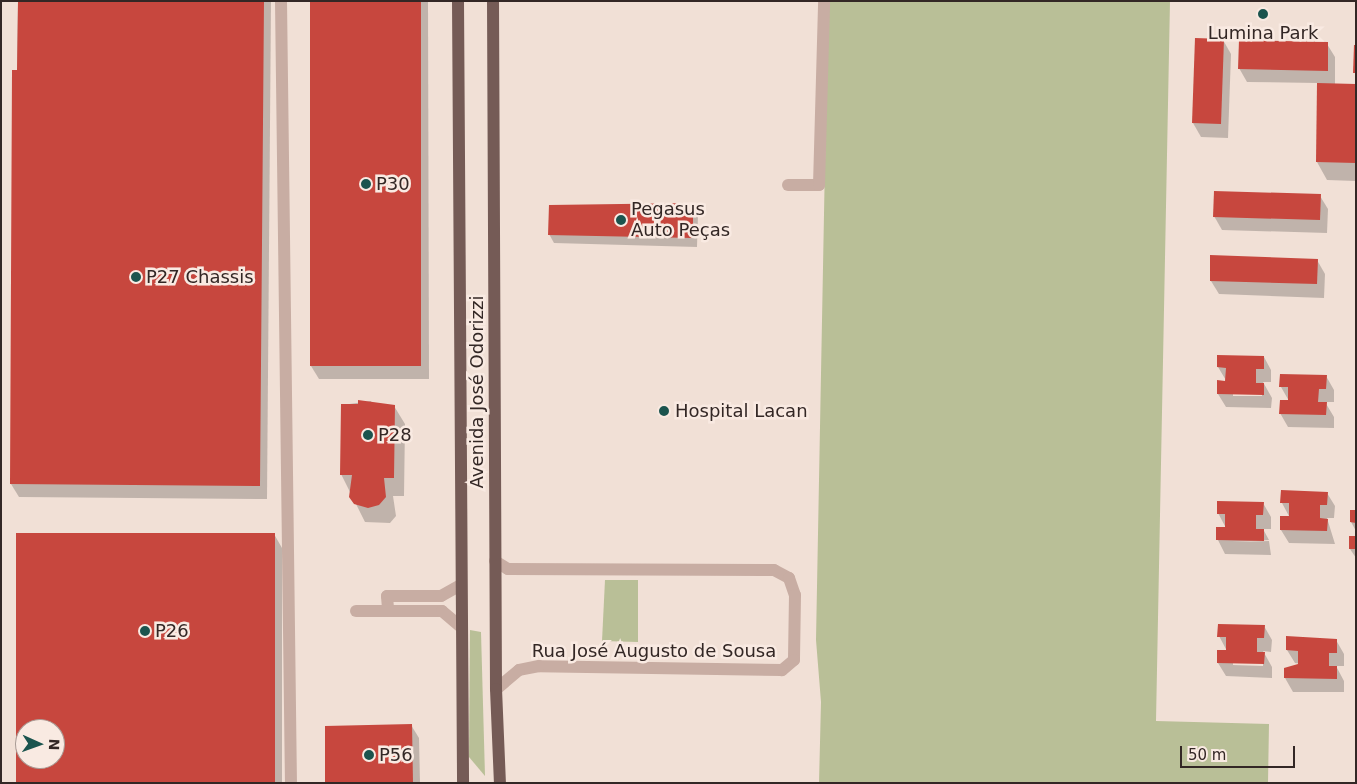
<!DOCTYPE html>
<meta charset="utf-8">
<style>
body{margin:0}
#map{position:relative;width:1357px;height:784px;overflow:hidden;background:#f1e0d6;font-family:"DejaVu Sans",sans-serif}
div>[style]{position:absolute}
.green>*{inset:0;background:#b9bf97}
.shadow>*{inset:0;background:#0003}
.building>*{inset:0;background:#c7473e}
.minor>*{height:12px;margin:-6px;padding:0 6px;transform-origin:6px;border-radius:6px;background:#c8ada3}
.major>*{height:12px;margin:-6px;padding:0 6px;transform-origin:6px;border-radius:6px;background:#755b56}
.dots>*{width:14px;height:14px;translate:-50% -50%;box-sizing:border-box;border:2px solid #f9eae2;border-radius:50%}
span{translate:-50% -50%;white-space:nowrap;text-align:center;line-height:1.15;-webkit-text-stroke:5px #f9eae2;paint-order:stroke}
.poi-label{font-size:18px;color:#332725}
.left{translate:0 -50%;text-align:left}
.street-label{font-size:18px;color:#332725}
.frame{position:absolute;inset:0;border:2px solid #332725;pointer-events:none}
.north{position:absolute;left:15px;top:719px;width:50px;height:50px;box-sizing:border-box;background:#f9eae2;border:1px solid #aa9c96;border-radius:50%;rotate:92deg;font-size:14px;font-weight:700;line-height:20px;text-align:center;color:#332725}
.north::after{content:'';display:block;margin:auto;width:18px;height:22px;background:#1b544e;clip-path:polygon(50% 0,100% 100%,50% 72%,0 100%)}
.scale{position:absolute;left:1180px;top:746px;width:115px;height:22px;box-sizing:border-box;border:2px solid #332725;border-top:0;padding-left:6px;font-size:15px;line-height:18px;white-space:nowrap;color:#332725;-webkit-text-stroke:4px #f9eae2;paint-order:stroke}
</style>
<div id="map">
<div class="green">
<div style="clip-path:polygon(828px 1px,1170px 1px,1156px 721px,1269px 724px,1268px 783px,819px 783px,821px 702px,816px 640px)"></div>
<div style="clip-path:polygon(605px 580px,638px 580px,638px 642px,602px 641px)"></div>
<div style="clip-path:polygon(470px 630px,481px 632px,485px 776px,469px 757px)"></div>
</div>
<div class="shadow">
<div style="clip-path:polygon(18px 1px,271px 1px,267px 499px,19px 497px,11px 484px)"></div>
<div style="clip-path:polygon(311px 1px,428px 1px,429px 379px,319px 379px,311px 366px)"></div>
<div style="clip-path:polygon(1223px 40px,1231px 54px,1228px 138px,1201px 137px,1193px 123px)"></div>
<div style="clip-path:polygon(1327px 44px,1335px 57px,1335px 85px,1356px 85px,1356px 181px,1327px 180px,1317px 162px,1318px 83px,1247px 82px,1239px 68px)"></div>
<div style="clip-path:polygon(1320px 196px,1328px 209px,1327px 233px,1222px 230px,1214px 216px)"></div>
<div style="clip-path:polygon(692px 205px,698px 214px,697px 247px,554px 243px,549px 234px)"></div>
<div style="clip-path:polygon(1317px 260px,1325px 274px,1324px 298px,1219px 294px,1211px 281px)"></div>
<div style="clip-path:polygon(evenodd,1264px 357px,1271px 370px,1271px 382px,1263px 382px,1272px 398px,1271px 408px,1226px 407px,1218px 394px,1227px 382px,1218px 367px,1264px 357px,1233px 393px,1262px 394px,1262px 396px,1233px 396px,1233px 393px)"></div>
<div style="clip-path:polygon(1326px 376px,1334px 390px,1334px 402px,1325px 402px,1334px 417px,1334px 428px,1288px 427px,1280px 413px,1289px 401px,1281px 387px)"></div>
<div style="clip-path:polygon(371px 401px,373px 406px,394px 406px,405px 424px,404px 496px,393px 496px,396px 516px,390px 523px,365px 522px,341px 474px,342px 405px)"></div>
<div style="clip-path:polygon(1327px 493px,1335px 506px,1334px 518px,1327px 518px,1335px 544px,1289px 543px,1281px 530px,1290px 518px,1282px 503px)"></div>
<div style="clip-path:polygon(1263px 503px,1271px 517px,1271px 529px,1263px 529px,1269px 540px,1232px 542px,1269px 541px,1271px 555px,1225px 554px,1218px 540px,1226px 528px,1218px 513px)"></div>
<div style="clip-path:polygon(1351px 511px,1356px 511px,1356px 531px,1351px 522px)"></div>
<div style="clip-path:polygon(evenodd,17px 534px,274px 534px,282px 548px,282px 783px,17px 783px,17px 534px,25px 729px,55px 729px,55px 759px,25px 759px,25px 729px)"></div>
<div style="clip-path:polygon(1356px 537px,1356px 558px,1350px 549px)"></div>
<div style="clip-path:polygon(evenodd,1264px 626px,1272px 640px,1271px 652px,1263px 651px,1272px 667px,1272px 678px,1226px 676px,1218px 663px,1227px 651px,1219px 636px,1264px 626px,1233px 662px,1263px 663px,1263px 666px,1233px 665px,1233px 662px)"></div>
<div style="clip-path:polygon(1336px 640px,1344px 654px,1344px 666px,1336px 666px,1344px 681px,1344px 692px,1293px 692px,1285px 678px,1302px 664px,1295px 663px,1287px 650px)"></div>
<div style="clip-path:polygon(411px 725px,419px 738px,420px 783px,326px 783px)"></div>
</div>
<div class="building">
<div style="clip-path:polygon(18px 1px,264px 1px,260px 486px,10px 484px,12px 70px,17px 70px)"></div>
<div style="clip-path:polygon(310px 1px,421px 1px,421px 366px,310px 366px)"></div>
<div style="clip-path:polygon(1195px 38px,1224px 39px,1221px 124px,1192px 123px)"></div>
<div style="clip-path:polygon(1239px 40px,1328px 42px,1328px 71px,1238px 69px)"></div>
<div style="clip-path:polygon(1354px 45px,1356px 45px,1356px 73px,1353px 73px)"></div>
<div style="clip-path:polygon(1317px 83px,1356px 84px,1356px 163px,1316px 162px)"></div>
<div style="clip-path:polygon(1214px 191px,1321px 194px,1320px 220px,1213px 217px)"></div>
<div style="clip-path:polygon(693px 203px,693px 238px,548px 235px,549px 205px)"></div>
<div style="clip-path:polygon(1210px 255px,1318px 259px,1317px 284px,1210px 281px)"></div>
<div style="clip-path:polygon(1217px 355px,1264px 356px,1264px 369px,1256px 369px,1256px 383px,1264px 383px,1264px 395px,1217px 394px,1217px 380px,1225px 381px,1226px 368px,1217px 367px)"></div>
<div style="clip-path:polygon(1280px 374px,1327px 375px,1326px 389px,1319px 389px,1318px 402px,1327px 402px,1326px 415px,1279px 414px,1280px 400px,1288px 400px,1288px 387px,1279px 387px)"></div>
<div style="clip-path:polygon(358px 400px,395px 405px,394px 478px,384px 478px,386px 497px,379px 505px,368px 508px,354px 504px,349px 497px,352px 475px,340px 475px,341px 404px,358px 404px)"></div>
<div style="clip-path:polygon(1281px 490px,1328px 492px,1327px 505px,1320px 505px,1320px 518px,1328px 519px,1327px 531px,1280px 530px,1280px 516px,1289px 516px,1289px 503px,1280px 503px)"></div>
<div style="clip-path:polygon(1217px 501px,1264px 502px,1263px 515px,1256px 515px,1256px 529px,1264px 529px,1264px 541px,1216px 540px,1216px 527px,1225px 527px,1225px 514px,1217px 514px)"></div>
<div style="clip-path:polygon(1350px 510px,1356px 510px,1356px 523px,1350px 522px)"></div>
<div style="clip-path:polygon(evenodd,16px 533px,275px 533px,275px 783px,16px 783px,16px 533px,25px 729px,55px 729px,55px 759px,25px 759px,25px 729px)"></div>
<div style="clip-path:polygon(1349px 536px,1356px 536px,1356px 549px,1349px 549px)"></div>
<div style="clip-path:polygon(1218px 624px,1265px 625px,1264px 638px,1257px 638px,1257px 652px,1265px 652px,1264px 664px,1217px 663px,1217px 650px,1226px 650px,1226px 637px,1217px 637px)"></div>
<div style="clip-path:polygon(1286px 636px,1337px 639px,1337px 653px,1329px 653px,1329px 666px,1337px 666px,1337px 679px,1284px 678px,1284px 668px,1298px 664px,1298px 651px,1286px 650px)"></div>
<div style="clip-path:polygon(412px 724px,413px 783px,325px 783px,325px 726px)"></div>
</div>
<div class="minor">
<div style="left:281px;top:1px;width:782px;rotate:89.27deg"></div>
<div style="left:788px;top:185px;width:31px"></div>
<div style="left:819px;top:185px;width:184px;rotate:-88.4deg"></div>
<div style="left:495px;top:561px;width:15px;rotate:32deg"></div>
<div style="left:508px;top:569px;width:266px;rotate:0.2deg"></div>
<div style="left:774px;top:570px;width:17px;rotate:28deg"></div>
<div style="left:789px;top:578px;width:18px;rotate:71deg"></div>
<div style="left:795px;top:595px;width:65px;rotate:90.9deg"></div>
<div style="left:794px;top:660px;width:16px;rotate:140deg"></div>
<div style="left:782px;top:670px;width:243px;rotate:-179.1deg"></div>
<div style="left:539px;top:666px;width:20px;rotate:169deg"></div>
<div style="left:519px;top:670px;width:30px;rotate:140deg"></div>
<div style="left:388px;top:608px;width:12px;rotate:-95deg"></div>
<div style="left:387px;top:596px;width:54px"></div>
<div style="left:441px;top:596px;width:23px;rotate:-29deg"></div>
<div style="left:356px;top:611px;width:86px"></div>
<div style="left:442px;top:611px;width:23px;rotate:40deg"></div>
</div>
<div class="major">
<div style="left:458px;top:1px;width:782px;rotate:89.63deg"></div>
<div style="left:493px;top:1px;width:688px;rotate:89.75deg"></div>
<div style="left:496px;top:689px;width:94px;rotate:87.6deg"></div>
</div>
<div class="dots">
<div style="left:1263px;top:14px;background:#1b544e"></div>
<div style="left:366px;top:184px;background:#1b544e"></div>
<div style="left:621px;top:220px;background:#1b544e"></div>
<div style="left:136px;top:277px;background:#1b544e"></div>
<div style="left:664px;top:411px;background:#1b544e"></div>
<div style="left:368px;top:435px;background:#1b544e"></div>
<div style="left:145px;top:631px;background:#1b544e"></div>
<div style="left:369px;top:755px;background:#1b544e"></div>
</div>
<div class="poi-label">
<span style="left:1263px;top:33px">Lumina Park</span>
<span class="left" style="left:376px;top:184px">P30</span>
<span class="left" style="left:631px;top:220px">Pegasus<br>Auto Peças</span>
<span class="left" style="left:146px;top:277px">P27 Chassis</span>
<span class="left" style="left:675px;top:411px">Hospital Lacan</span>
<span class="left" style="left:378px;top:435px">P28</span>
<span class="left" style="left:155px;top:631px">P26</span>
<span class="left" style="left:379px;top:755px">P56</span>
</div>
<div class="street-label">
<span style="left:477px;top:392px;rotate:-90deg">Avenida José Odorizzi</span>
<span style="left:654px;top:651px">Rua José Augusto de Sousa</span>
</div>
<div class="frame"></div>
<div class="north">N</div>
<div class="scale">50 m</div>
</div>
